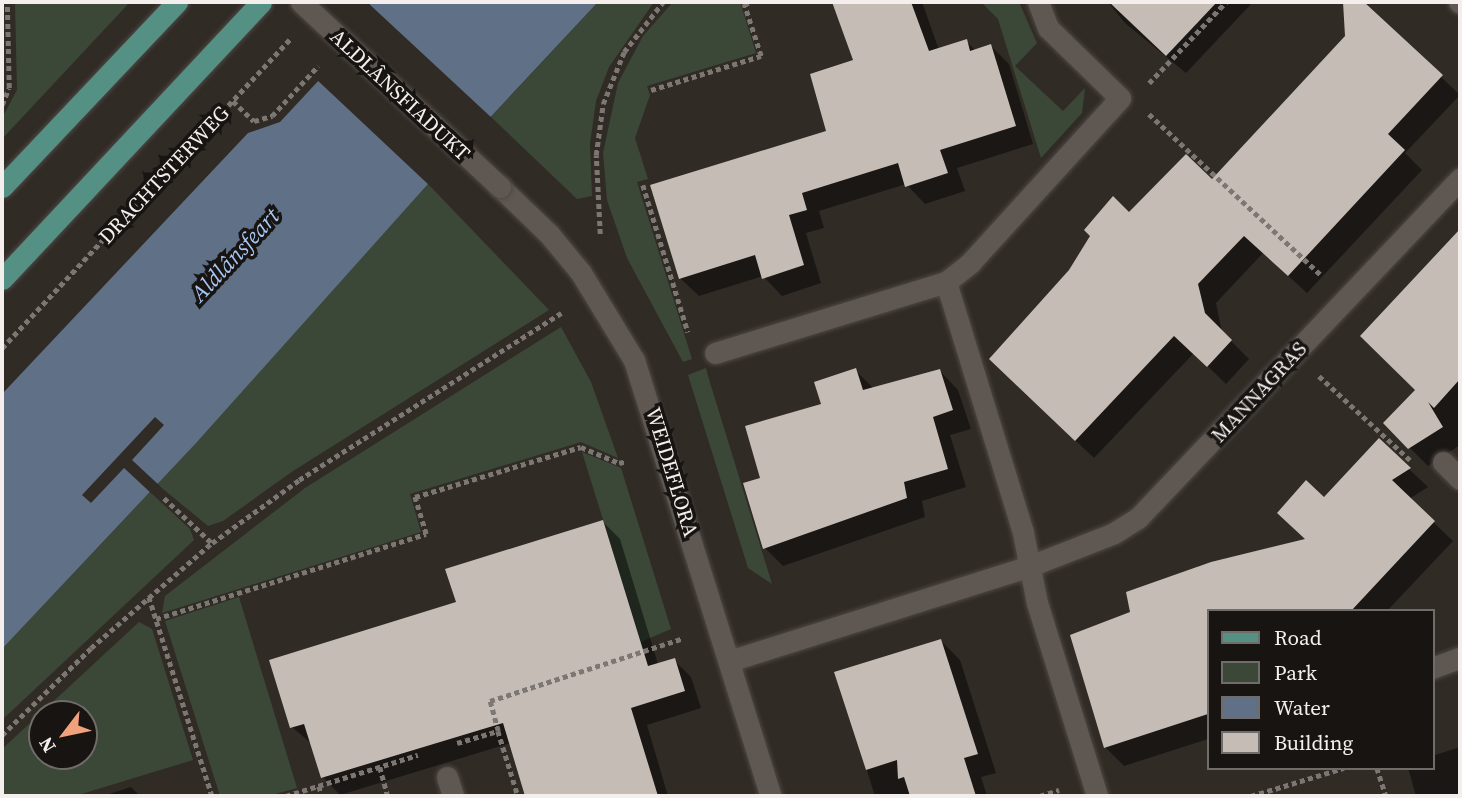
<!DOCTYPE html>
<meta charset="utf-8">
<style>
body{margin:0}
#map{position:relative;width:1462px;height:798px;overflow:hidden;background:#312b26;font-family:"Source Serif 4",serif}
div>[style]{position:absolute}
.green>*{inset:0;background:#3b4838}
.water>*{inset:0;background:#607087}
.pier>*{inset:0;background:#312b26}
.shadow>*{inset:0;background:#0007}
.building>*{inset:0;background:#c5bcb6}
.path>*{height:4.5px;margin-top:-2.25px;transform-origin:0;background:repeating-linear-gradient(90deg,#7d7773 0 5px,transparent 0 8.5px)}
.roads{filter:drop-shadow(0 0 2px #4e4844) drop-shadow(0 0 2px #4e4844)}
.minor>*{height:21px;margin:-10.5px;padding:0 10.5px;transform-origin:10.5px;border-radius:10.5px;background:#5f5852}
.tertiary>*{height:21px;margin:-10.5px;padding:0 10.5px;transform-origin:10.5px;border-radius:10.5px;background:#5f5852}
.primary>*{height:21px;margin:-10.5px;padding:0 10.5px;transform-origin:10.5px;border-radius:10.5px;background:#559084}
.bridges{filter:drop-shadow(0 0 2px #4e4844) drop-shadow(0 0 2px #4e4844)}
.tertiary-bridge>*{height:21px;margin:-10.5px;padding:0 10.5px;transform-origin:10.5px;border-radius:10.5px;background:#5f5852}
span{translate:-50% -50%;white-space:nowrap;text-align:center;line-height:1.15;-webkit-text-stroke:7px #171412;paint-order:stroke}
.street-label{font-size:21px;color:#f4efec}
.water-label{font-size:23px;color:#a7c6f3;font-style:italic}
.frame{position:absolute;inset:0;border:4px solid #f4efec;pointer-events:none}
.legend{position:absolute;left:1207px;top:609px;width:228px;height:161px;box-sizing:border-box;background:#171412;border:2px solid #6f6c69;margin:0;padding:9px 12px;list-style:none;font-size:21px;color:#f4efec}
.legend li{display:flex;align-items:center;gap:14px;height:35px}
.legend b{width:35px;border:2px solid #6f6c69}
.north{position:absolute;left:28px;top:700px;width:70px;height:70px;box-sizing:border-box;background:#171412;border:2px solid #6f6c69;border-radius:50%;rotate:238deg;font-size:19px;font-weight:700;line-height:28px;text-align:center;color:#f4efec}
.north::after{content:'';display:block;margin:auto;width:24px;height:32px;background:#f1a17c;clip-path:polygon(50% 0,100% 100%,50% 72%,0 100%)}
</style>
<div id="map">
<div class="green">
<div style="clip-path:polygon(15px 2px,130px 2px,2px 139px,2px 118px,17px 90px)"></div>
<div style="clip-path:polygon(598px 2px,654px 2px,609px 67px,596px 101px,590px 144px,592px 196px,577px 199px,491px 117px)"></div>
<div style="clip-path:polygon(673px 2px,740px 2px,756px 53px,647px 86px,650px 95px,635px 138px,648px 179px,637px 182px,692px 359px,683px 362px,627px 258px,607px 200px,603px 153px,618px 83px,643px 36px)"></div>
<div style="clip-path:polygon(981px 2px,1019px 2px,1037px 43px,1015px 66px,1063px 111px,1085px 88px,1082px 113px,1041px 158px,998px 19px)"></div>
<div style="clip-path:polygon(428px 184px,549px 310px,293px 471px,223px 521px,208px 526px,157px 484px)"></div>
<div style="clip-path:polygon(561px 327px,591px 382px,618px 458px,581px 442px,410px 494px,421px 532px,162px 613px,165px 596px,305px 488px)"></div>
<div style="clip-path:polygon(706px 368px,708px 376px,772px 584px,748px 568px,688px 375px)"></div>
<div style="clip-path:polygon(582px 452px,621px 468px,671px 629px,641px 642px)"></div>
<div style="clip-path:polygon(150px 492px,190px 529px,194px 540px,2px 720px,2px 649px)"></div>
<div style="clip-path:polygon(239px 597px,297px 788px,268px 796px,220px 796px,165px 621px)"></div>
<div style="clip-path:polygon(evenodd,139px 622px,152px 629px,193px 760px,75px 796px,4px 796px,2px 749px,139px 622px,42px 714px,84px 714px,84px 756px,42px 756px,42px 714px)"></div>
</div>
<div class="water">
<div style="clip-path:polygon(369px 2px,598px 2px,428px 184px,196px 443px,2px 649px,2px 394px,248px 133px,280px 122px,375px 20px)"></div>
</div>
<div class="pier">
<div style="clip-path:polygon(367px 2px,493px 119px,430px 186px,315px 78px,371px 19px)"></div>
<div style="clip-path:polygon(155px 417px,164px 425px,132px 460px,160px 486px,152px 494px,124px 468px,91px 503px,82px 495px)"></div>
</div>
<div class="shadow">
<div style="clip-path:polygon(834px 2px,922px 2px,939px 50px,966px 41px,976px 51px,991px 46px,1009px 64px,1033px 144px,957px 168px,965px 191px,925px 204px,906px 184px,819px 211px,824px 228px,806px 233px,821px 283px,782px 296px,763px 276px,699px 296px,680px 278px,828px 132px,855px 61px)"></div>
<div style="clip-path:polygon(1108px 2px,1253px 2px,1186px 73px,1125px 23px)"></div>
<div style="clip-path:polygon(1345px 2px,1362px 2px,1460px 95px,1405px 153px,1422px 170px,1307px 293px,1263px 253px,1216px 303px,1222px 332px,1249px 359px,1226px 384px,1194px 353px,1094px 458px,1009px 378px,1129px 214px,1212px 181px,1347px 36px)"></div>
<div style="clip-path:polygon(1443px 250px,1460px 266px,1460px 445px,1428px 466px,1385px 423px,1417px 390px)"></div>
<div style="clip-path:polygon(855px 370px,874px 389px,940px 371px,958px 390px,971px 429px,950px 435px,966px 487px,922px 501px,925px 517px,783px 566px,765px 548px,762px 479px)"></div>
<div style="clip-path:polygon(1379px 441px,1428px 487px,1409px 499px,1453px 541px,1387px 611px,1208px 611px,1208px 739px,1124px 766px,1105px 747px,1132px 613px,1200px 571px,1198px 566px,1307px 540px,1325px 499px)"></div>
<div style="clip-path:polygon(603px 522px,620px 539px,658px 664px,674px 660px,691px 677px,701px 708px,647px 725px,668px 796px,527px 796px,511px 743px,340px 795px,323px 777px,312px 744px,292px 727px,458px 603px)"></div>
<div style="clip-path:polygon(941px 641px,960px 660px,996px 773px,981px 777px,987px 796px,875px 796px,836px 673px)"></div>
<div style="clip-path:polygon(1460px 747px,1460px 796px,1416px 796px,1408px 768px,1432px 768px,1432px 756px)"></div>
<div style="clip-path:polygon(131px 787px,140px 796px,103px 796px)"></div>
</div>
<div class="building">
<div style="clip-path:polygon(832px 2px,911px 2px,929px 51px,967px 39px,970px 51px,991px 44px,1016px 126px,940px 150px,948px 173px,905px 187px,898px 163px,802px 193px,807px 210px,789px 215px,804px 265px,762px 279px,755px 255px,679px 279px,650px 185px,826px 131px,810px 74px,853px 60px)"></div>
<div style="clip-path:polygon(1109px 2px,1217px 2px,1166px 56px)"></div>
<div style="clip-path:polygon(1343px 2px,1364px 2px,1443px 75px,1388px 134px,1405px 150px,1288px 276px,1244px 236px,1198px 284px,1205px 313px,1232px 340px,1207px 367px,1174px 336px,1075px 441px,989px 359px,1069px 270px,1090px 236px,1084px 230px,1113px 196px,1129px 212px,1186px 154px,1212px 179px,1345px 36px)"></div>
<div style="clip-path:polygon(1460px 229px,1460px 379px,1434px 408px,1428px 402px,1443px 427px,1408px 449px,1383px 423px,1415px 390px,1360px 336px)"></div>
<div style="clip-path:polygon(856px 368px,863px 390px,940px 369px,953px 410px,933px 417px,948px 469px,904px 482px,907px 498px,763px 549px,743px 483px,760px 478px,745px 426px,821px 404px,814px 382px)"></div>
<div style="clip-path:polygon(1379px 438px,1411px 468px,1392px 480px,1435px 521px,1351px 611px,1208px 611px,1208px 714px,1104px 748px,1070px 635px,1130px 612px,1126px 592px,1211px 562px,1305px 539px,1277px 513px,1306px 480px,1324px 497px)"></div>
<div style="clip-path:polygon(603px 520px,648px 666px,675px 658px,685px 691px,631px 708px,658px 796px,525px 796px,503px 723px,321px 778px,304px 724px,290px 728px,269px 660px,456px 602px,445px 569px)"></div>
<div style="clip-path:polygon(941px 639px,978px 754px,964px 758px,976px 796px,910px 796px,904px 777px,898px 779px,897px 760px,866px 770px,834px 672px)"></div>
</div>
<div class="path">
<div style="left:1149px;top:83px;width:112px;rotate:-46.5deg"></div>
<div style="left:651px;top:90px;width:115px;rotate:-17.2deg"></div>
<div style="left:761px;top:56px;width:55px;rotate:-108.1deg"></div>
<div style="left:744px;top:4px;width:7px;rotate:-16deg"></div>
<div style="left:233px;top:101px;width:29px;rotate:44deg"></div>
<div style="left:254px;top:121px;width:19px;rotate:-16deg"></div>
<div style="left:272px;top:116px;width:68px;rotate:-47.4deg"></div>
<div style="left:2px;top:105px;width:18px;rotate:-68deg"></div>
<div style="left:9px;top:88px;width:86px;rotate:-91.3deg"></div>
<div style="left:1149px;top:114px;width:237px;rotate:43.1deg"></div>
<div style="left:643px;top:185px;width:154px;rotate:73deg"></div>
<div style="left:600px;top:234px;width:79px;rotate:-92.9deg"></div>
<div style="left:596px;top:155px;width:51px;rotate:-82.2deg"></div>
<div style="left:603px;top:104px;width:56px;rotate:-68deg"></div>
<div style="left:624px;top:52px;width:63px;rotate:-52deg"></div>
<div style="left:2px;top:348px;width:424px;rotate:-47deg"></div>
<div style="left:1319px;top:376px;width:124px;rotate:42.7deg"></div>
<div style="left:164px;top:498px;width:66px;rotate:43.2deg"></div>
<div style="left:149px;top:597px;width:209px;rotate:72.4deg"></div>
<div style="left:156px;top:619px;width:283px;rotate:-17.5deg"></div>
<div style="left:426px;top:534px;width:39px;rotate:-107deg"></div>
<div style="left:415px;top:497px;width:173px;rotate:-16.8deg"></div>
<div style="left:581px;top:447px;width:41px;rotate:22.8deg"></div>
<div style="left:619px;top:463px;width:8px;rotate:-14deg"></div>
<div style="left:498px;top:731px;width:68px;rotate:72.9deg"></div>
<div style="left:2px;top:735px;width:124px;rotate:-44.3deg"></div>
<div style="left:91px;top:648px;width:160px;rotate:-41deg"></div>
<div style="left:212px;top:543px;width:107px;rotate:-35.9deg"></div>
<div style="left:299px;top:480px;width:311px;rotate:-32.5deg"></div>
<div style="left:457px;top:743px;width:43px;rotate:-16.3deg"></div>
<div style="left:498px;top:731px;width:31px;rotate:-105deg"></div>
<div style="left:490px;top:701px;width:201px;rotate:-18deg"></div>
<div style="left:380px;top:767px;width:30px;rotate:75deg"></div>
<div style="left:1377px;top:768px;width:29px;rotate:72deg"></div>
<div style="left:319px;top:786px;width:10px;rotate:73deg"></div>
<div style="left:286px;top:796px;width:138px;rotate:-17.3deg"></div>
<div style="left:1040px;top:796px;width:20px;rotate:-18deg"></div>
<div style="left:1251px;top:796px;width:97px;rotate:-16.8deg"></div>
</div>
<div class="roads">
<div class="minor">
<div style="left:1459px;top:2px;width:1px;rotate:45deg"></div>
<div style="left:946px;top:282px;width:263px;rotate:72.9deg"></div>
<div style="left:1023px;top:533px;width:71px;rotate:78.7deg"></div>
<div style="left:1037px;top:603px;width:202px;rotate:72.7deg"></div>
<div style="left:715px;top:353px;width:242px;rotate:-17.1deg"></div>
<div style="left:946px;top:282px;width:31px;rotate:-38deg"></div>
<div style="left:970px;top:263px;width:223px;rotate:-47.7deg"></div>
<div style="left:1120px;top:98px;width:100px;rotate:-135.8deg"></div>
<div style="left:1048px;top:28px;width:28px;rotate:-111deg"></div>
<div style="left:1443px;top:462px;width:24px;rotate:45deg"></div>
<div style="left:729px;top:661px;width:316px;rotate:-17.5deg"></div>
<div style="left:1030px;top:566px;width:90px;rotate:-21.4deg"></div>
<div style="left:1114px;top:533px;width:28px;rotate:-32deg"></div>
<div style="left:1138px;top:518px;width:468px;rotate:-46.5deg"></div>
<div style="left:1432px;top:668px;width:30px;rotate:-20deg"></div>
<div style="left:447px;top:777px;width:20px;rotate:72deg"></div>
</div>
<div class="tertiary">
<div style="left:500px;top:187px;width:68px;rotate:43.8deg"></div>
<div style="left:549px;top:234px;width:50px;rotate:50.6deg"></div>
<div style="left:581px;top:273px;width:102px;rotate:58.7deg"></div>
<div style="left:634px;top:360px;width:457px;rotate:72.6deg"></div>
</div>
<div class="primary">
<div style="left:2px;top:187px;width:255px;rotate:-46.6deg"></div>
<div style="left:2px;top:279px;width:379px;rotate:-46.9deg"></div>
</div>
</div>
<div class="bridges">
<div class="tertiary-bridge">
<div style="left:301px;top:2px;width:272px;rotate:42.9deg"></div>
</div>
</div>
<div class="street-label">
<span style="left:400px;top:95px;rotate:43deg">ALDLÂNSFIADUKT</span>
<span style="left:164px;top:175px;rotate:-47deg">DRACHTSTERWEG</span>
<span style="left:1259px;top:392px;rotate:-47deg">MANNAGRAS</span>
<span style="left:672px;top:472px;rotate:73deg">WEIDEFLORA</span>
</div>
<div class="water-label">
<span style="left:235px;top:255px;rotate:-47deg">Aldlânsfeart</span>
</div>
<div class="frame"></div>
<ul class="legend">
<li><b style="height:9px;background:#559084"></b>Road</li>
<li><b style="height:19px;background:#3b4838"></b>Park</li>
<li><b style="height:19px;background:#607087"></b>Water</li>
<li><b style="height:19px;background:#c5bcb6"></b>Building</li>
</ul>
<div class="north">N</div>
</div>
